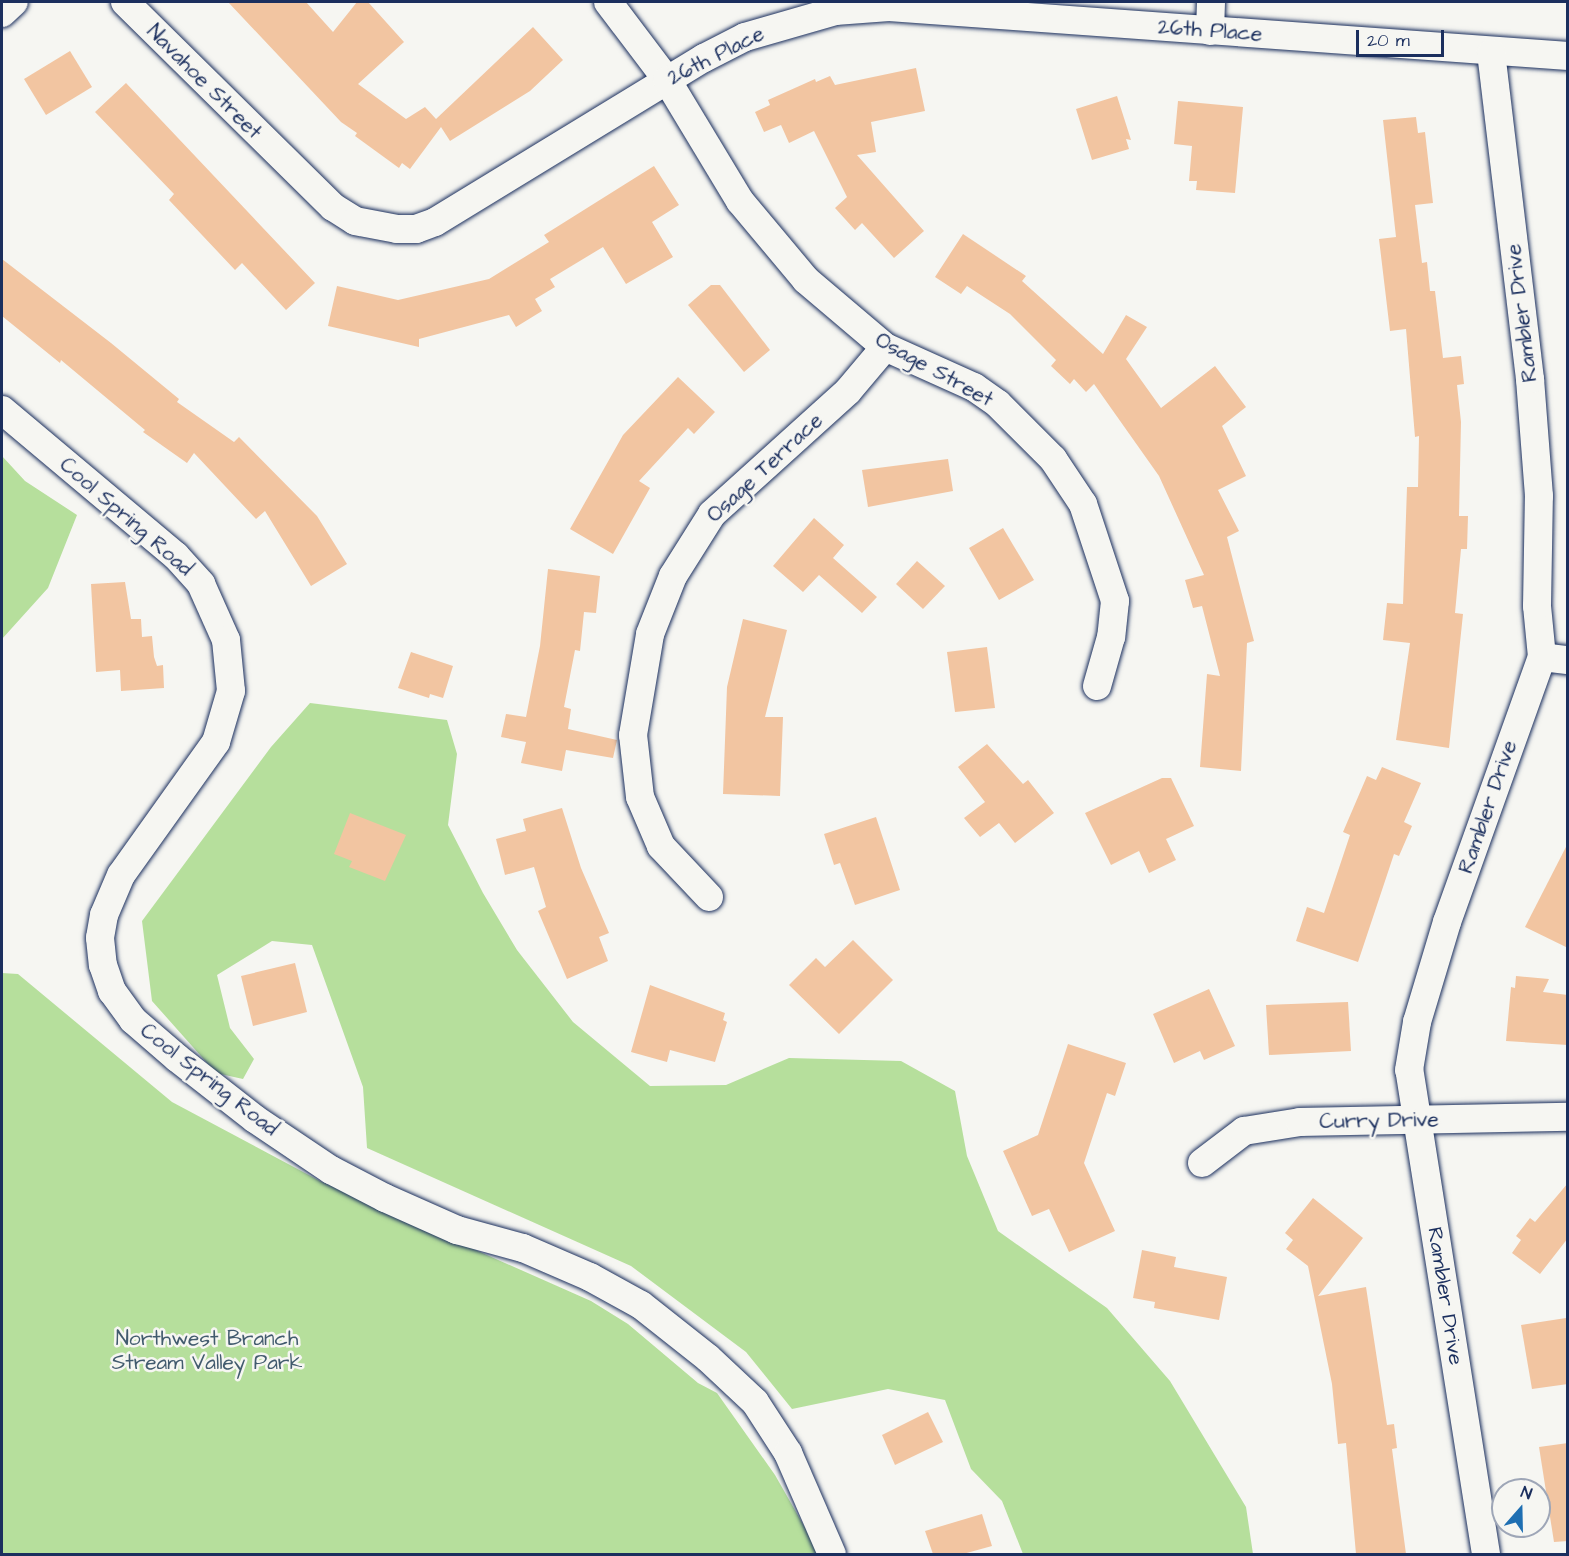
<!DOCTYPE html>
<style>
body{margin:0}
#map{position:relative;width:1569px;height:1556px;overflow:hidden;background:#f6f6f2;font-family:"Architects Daughter",sans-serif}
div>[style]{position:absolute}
.green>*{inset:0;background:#b6df9c}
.building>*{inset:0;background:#f2c5a1}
.roads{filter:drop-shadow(0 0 2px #1b2f5e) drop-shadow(0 0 2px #1b2f5e)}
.minor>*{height:28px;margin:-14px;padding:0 14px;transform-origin:14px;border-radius:14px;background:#f6f6f2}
span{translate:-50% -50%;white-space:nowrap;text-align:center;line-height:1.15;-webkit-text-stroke:5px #f6f6f2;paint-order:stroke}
.street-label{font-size:21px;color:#1b2f5e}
.park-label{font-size:21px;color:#425b6e}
.frame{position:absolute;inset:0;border:3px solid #1b2f5e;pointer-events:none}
.north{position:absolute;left:1491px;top:1478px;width:60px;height:60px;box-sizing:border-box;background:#f6f6f2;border:2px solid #9ea6b7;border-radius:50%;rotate:20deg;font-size:16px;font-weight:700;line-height:24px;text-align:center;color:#1b2f5e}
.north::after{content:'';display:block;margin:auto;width:21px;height:27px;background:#1f6fb2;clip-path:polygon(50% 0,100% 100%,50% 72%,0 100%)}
.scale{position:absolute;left:1356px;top:30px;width:88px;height:27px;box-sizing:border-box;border:3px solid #1b2f5e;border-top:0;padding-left:8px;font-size:18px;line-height:21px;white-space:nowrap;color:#1b2f5e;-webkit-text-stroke:4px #f6f6f2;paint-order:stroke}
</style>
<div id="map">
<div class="green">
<div style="clip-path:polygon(2px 456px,25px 481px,77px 515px,48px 588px,2px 639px)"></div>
<div style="clip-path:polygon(310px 703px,447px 720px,457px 754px,448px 825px,483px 893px,517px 950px,573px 1022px,650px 1086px,726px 1085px,789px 1058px,901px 1061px,955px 1091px,967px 1156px,998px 1231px,1107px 1308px,1170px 1381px,1246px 1507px,1253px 1554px,1023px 1554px,1002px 1501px,971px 1469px,945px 1400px,888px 1389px,792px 1409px,746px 1352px,631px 1266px,367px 1148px,363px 1087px,312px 945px,272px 941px,217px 975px,230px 1028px,254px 1059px,243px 1079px,216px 1073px,152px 1001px,142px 921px,271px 747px)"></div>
<div style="clip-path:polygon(2px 973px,18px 974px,172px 1102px,320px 1181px,591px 1301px,628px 1324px,698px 1383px,717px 1393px,775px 1475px,820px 1554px,2px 1554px)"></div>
</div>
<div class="building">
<div style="clip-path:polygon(228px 2px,306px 2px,333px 32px,357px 2px,368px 2px,404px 42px,358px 84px,406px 119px,425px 107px,436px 119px,533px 27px,563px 60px,530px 91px,450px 141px,441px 127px,410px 169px,402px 163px,399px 168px,355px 136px,357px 133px,341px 122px)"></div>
<div style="clip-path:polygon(70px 51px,92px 87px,46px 115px,24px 79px)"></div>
<div style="clip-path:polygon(916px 68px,925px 111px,871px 122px,876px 152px,857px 155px,924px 231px,894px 258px,862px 223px,855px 230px,835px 208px,847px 197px,814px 131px,789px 143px,781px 125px,764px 132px,755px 112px,770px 105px,768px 100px,815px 79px,816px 82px,830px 76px,835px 85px)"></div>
<div style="clip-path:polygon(126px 83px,315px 283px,286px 310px,242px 263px,235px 270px,169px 200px,174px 194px,95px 112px)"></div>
<div style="clip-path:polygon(1117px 96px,1131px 140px,1126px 139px,1129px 149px,1092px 160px,1076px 109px)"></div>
<div style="clip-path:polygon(1178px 101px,1243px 107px,1235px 193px,1196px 190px,1197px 181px,1189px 181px,1192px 146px,1174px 144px)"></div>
<div style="clip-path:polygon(1416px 117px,1418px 133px,1425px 132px,1433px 203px,1415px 205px,1422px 263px,1427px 262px,1430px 291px,1435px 291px,1443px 358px,1461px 356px,1464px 384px,1457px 385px,1461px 422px,1459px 516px,1468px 516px,1467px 549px,1461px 549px,1455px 613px,1463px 614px,1449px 748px,1396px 740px,1410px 643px,1383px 640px,1387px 603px,1403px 604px,1407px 487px,1418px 487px,1419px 436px,1415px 437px,1406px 329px,1390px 331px,1379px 239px,1396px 237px,1383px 120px)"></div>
<div style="clip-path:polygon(654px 166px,679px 205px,652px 222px,673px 257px,626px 284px,603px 247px,550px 279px,555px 287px,535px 299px,542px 311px,516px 327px,509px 315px,419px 339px,419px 347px,328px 326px,337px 286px,398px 300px,489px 279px,549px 242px,544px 235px)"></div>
<div style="clip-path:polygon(963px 234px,1026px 276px,1022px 281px,1103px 354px,1126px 315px,1147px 327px,1126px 359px,1161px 408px,1215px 366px,1246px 407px,1222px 426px,1246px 476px,1218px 490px,1239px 531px,1227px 537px,1254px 641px,1247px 643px,1241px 771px,1200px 767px,1207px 674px,1220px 676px,1202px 606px,1193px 608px,1185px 580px,1204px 575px,1159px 476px,1094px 384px,1086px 392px,1074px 379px,1070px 384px,1051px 366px,1056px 360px,1010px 314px,967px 286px,961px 294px,935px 277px)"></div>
<div style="clip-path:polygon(2px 259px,111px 343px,179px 399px,177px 402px,234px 442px,239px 437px,317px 516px,347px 564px,311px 586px,265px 511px,256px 519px,194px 453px,187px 463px,143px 432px,145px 430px,61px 360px,60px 363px,2px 316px)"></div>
<div style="clip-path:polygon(711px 285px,720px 285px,770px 350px,744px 372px,688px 305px)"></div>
<div style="clip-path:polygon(678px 377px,715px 412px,694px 434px,688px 428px,639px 481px,650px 488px,613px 554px,570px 529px,623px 435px)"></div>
<div style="clip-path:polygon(948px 459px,953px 491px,868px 507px,862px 470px)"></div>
<div style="clip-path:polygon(814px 518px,844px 545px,833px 558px,877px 597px,862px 613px,819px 575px,803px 592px,773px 566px)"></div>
<div style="clip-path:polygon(1003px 528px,1034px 580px,999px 600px,969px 548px)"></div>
<div style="clip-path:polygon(917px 561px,945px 586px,923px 609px,896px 584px)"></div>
<div style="clip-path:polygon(548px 569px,600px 576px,596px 613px,584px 612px,580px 651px,575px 650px,564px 707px,571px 709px,568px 729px,617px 740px,613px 758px,566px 750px,562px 771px,521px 763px,526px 742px,501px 737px,506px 714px,526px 717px,540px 646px)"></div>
<div style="clip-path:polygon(125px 582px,131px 619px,141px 619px,142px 637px,152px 636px,154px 657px,157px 666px,163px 665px,164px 688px,121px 691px,120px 670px,96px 672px,91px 584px)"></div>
<div style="clip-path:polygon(743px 619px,787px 630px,765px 717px,783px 717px,780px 796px,723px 794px,727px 687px)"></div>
<div style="clip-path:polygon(987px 647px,995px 708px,955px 712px,947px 652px)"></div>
<div style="clip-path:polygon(411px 652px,453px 666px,443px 698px,430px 694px,429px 698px,398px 688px)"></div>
<div style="clip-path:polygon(987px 744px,1023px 784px,1028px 780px,1054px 813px,1015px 843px,999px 823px,980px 837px,964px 818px,985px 802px,958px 767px)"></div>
<div style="clip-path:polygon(1382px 767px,1421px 783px,1404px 822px,1412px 826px,1399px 856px,1394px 854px,1358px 962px,1296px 941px,1307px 907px,1324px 913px,1350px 835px,1343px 832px,1367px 776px,1376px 780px)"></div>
<div style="clip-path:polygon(1162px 778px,1171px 778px,1194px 826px,1166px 839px,1176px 860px,1149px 873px,1139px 851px,1111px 865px,1085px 813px)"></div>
<div style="clip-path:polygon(562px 808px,581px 868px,609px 933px,599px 937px,608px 961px,567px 979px,538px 911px,546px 907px,534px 867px,505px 875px,496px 839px,526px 831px,523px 819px)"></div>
<div style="clip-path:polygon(350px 813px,406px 835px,385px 881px,349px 867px,352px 861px,334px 854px)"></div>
<div style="clip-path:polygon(876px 817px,900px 890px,855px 905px,840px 863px,834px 865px,824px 834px)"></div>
<div style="clip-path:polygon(1568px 843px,1568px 948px,1525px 927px)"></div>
<div style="clip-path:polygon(853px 940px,893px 980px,839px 1034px,789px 985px,816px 958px,825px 967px)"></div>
<div style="clip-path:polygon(295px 963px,307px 1012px,253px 1026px,241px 976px)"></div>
<div style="clip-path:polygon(1516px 976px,1549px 979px,1543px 992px,1568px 995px,1568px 1045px,1506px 1041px,1511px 987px,1515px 988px)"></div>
<div style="clip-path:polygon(650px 985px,725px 1013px,723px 1020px,727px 1022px,715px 1062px,670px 1050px,667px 1062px,631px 1052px)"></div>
<div style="clip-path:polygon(1209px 989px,1235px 1046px,1204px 1060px,1200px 1051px,1174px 1063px,1153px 1014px)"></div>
<div style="clip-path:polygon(1348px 1002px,1351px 1051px,1269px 1055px,1266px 1005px)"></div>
<div style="clip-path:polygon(1068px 1044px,1126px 1063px,1115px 1096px,1107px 1093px,1084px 1163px,1115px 1231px,1069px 1252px,1049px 1209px,1032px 1216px,1003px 1151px,1038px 1135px)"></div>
<div style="clip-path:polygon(1568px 1183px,1568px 1238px,1540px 1274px,1512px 1253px,1521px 1240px,1516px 1236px,1530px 1218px,1535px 1222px)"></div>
<div style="clip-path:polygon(1313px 1198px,1363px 1238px,1318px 1296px,1366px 1287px,1387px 1425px,1394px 1424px,1397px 1448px,1392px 1449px,1406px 1554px,1356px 1554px,1346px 1443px,1338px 1444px,1332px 1384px,1308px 1266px,1286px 1249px,1293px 1240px,1285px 1233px)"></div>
<div style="clip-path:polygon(1142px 1250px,1176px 1257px,1174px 1267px,1227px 1277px,1219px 1320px,1154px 1308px,1155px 1302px,1133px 1298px)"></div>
<div style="clip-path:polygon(1566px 1318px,1568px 1384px,1532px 1389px,1521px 1325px)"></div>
<div style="clip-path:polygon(928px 1412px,943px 1442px,895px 1465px,882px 1435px)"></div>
<div style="clip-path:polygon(1568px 1443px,1568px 1541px,1554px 1542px,1539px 1447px)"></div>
<div style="clip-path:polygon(982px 1514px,992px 1546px,963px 1554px,933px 1554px,925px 1531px)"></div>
</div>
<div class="roads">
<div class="minor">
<div style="left:125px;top:2px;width:292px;rotate:44.6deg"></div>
<div style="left:333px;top:207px;width:26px;rotate:32deg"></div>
<div style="left:355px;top:221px;width:43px;rotate:10.8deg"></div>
<div style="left:397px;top:229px;width:19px"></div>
<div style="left:416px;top:229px;width:20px;rotate:-20deg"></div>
<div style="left:435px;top:222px;width:315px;rotate:-31.4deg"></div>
<div style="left:704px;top:58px;width:46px;rotate:-27.1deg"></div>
<div style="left:745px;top:37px;width:94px;rotate:-16.1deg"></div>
<div style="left:835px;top:11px;width:54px;rotate:-4.2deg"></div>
<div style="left:889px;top:7px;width:681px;rotate:4.13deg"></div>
<div style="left:608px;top:2px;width:98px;rotate:52.9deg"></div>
<div style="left:667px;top:80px;width:141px;rotate:58.9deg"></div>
<div style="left:740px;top:201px;width:103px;rotate:50.1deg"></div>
<div style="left:806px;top:280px;width:104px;rotate:40.3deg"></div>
<div style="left:885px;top:347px;width:98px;rotate:24.2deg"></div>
<div style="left:974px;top:387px;width:29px;rotate:35deg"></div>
<div style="left:998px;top:404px;width:78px;rotate:45deg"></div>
<div style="left:1053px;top:459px;width:54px;rotate:56.3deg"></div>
<div style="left:1083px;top:504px;width:102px;rotate:71.7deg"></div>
<div style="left:1115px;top:601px;width:36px;rotate:96deg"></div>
<div style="left:1111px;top:637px;width:51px;rotate:105.9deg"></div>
<div style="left:2px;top:13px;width:16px;rotate:-43deg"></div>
<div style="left:1210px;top:31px;width:29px;rotate:-88deg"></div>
<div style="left:2px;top:410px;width:227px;rotate:40deg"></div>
<div style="left:176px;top:556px;width:38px;rotate:48deg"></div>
<div style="left:201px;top:584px;width:61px;rotate:65.9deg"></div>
<div style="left:226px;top:640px;width:51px;rotate:84.4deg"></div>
<div style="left:231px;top:691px;width:53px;rotate:106.4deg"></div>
<div style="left:216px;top:742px;width:163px;rotate:125.5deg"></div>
<div style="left:121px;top:875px;width:43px;rotate:113deg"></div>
<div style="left:104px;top:915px;width:23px;rotate:100deg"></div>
<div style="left:100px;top:938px;width:27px;rotate:84deg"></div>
<div style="left:103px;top:965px;width:28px;rotate:71deg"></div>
<div style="left:112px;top:991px;width:36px;rotate:54deg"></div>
<div style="left:133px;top:1020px;width:58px;rotate:40.8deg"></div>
<div style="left:177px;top:1058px;width:99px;rotate:38deg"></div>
<div style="left:255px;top:1119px;width:92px;rotate:33.9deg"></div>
<div style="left:331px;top:1170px;width:61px;rotate:27.4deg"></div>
<div style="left:385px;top:1198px;width:79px;rotate:24deg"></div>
<div style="left:457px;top:1230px;width:68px;rotate:15.3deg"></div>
<div style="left:523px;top:1248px;width:73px;rotate:23.4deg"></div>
<div style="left:590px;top:1277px;width:58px;rotate:28.8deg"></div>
<div style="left:641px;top:1305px;width:85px;rotate:38.3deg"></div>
<div style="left:708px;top:1358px;width:64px;rotate:43.1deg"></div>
<div style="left:755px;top:1402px;width:61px;rotate:57.1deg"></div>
<div style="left:788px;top:1453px;width:110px;rotate:66.5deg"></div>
<div style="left:1542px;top:657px;width:26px;rotate:7deg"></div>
<div style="left:709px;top:897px;width:70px;rotate:-133.3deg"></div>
<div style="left:661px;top:846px;width:53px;rotate:-113.2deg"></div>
<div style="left:640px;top:797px;width:62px;rotate:-96.4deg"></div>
<div style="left:633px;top:735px;width:102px;rotate:-80.4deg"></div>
<div style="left:650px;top:634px;width:62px;rotate:-68.4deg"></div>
<div style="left:673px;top:576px;width:73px;rotate:-57.8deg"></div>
<div style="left:712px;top:514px;width:183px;rotate:-42.1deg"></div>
<div style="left:848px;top:391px;width:57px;rotate:-49.9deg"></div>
<div style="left:1202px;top:1163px;width:53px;rotate:-37.3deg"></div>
<div style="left:1244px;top:1131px;width:57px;rotate:-9.1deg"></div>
<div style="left:1300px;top:1122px;width:268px;rotate:-1.1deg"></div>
<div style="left:1486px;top:1554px;width:490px;rotate:-99deg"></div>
<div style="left:1409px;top:1070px;width:49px;rotate:-80.5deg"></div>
<div style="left:1417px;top:1022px;width:104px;rotate:-73.3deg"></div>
<div style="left:1447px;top:922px;width:282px;rotate:-70.3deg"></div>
<div style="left:1542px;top:657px;width:51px;rotate:-95.6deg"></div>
<div style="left:1537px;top:606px;width:110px;rotate:-89deg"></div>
<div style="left:1539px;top:496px;width:117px;rotate:-94.4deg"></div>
<div style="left:1530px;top:379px;width:328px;rotate:-96.8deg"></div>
</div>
</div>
<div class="street-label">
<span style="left:1210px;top:31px;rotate:4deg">26th Place</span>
<span style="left:716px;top:56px;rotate:-27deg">26th Place</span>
<span style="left:204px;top:82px;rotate:45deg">Navahoe Street</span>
<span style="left:1522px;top:313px;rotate:-97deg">Rambler Drive</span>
<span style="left:934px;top:370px;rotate:29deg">Osage Street</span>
<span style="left:765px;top:468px;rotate:-43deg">Osage Terrace</span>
<span style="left:126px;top:517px;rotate:41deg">Cool Spring Road</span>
<span style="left:1488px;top:807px;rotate:-71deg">Rambler Drive</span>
<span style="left:209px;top:1080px;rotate:38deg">Cool Spring Road</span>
<span style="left:1379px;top:1121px;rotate:-1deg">Curry Drive</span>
<span style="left:1445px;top:1296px;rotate:81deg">Rambler Drive</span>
</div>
<div class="park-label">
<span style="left:207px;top:1351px">Northwest Branch<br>Stream Valley Park</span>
</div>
<div class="frame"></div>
<div class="north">N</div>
<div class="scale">20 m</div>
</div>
